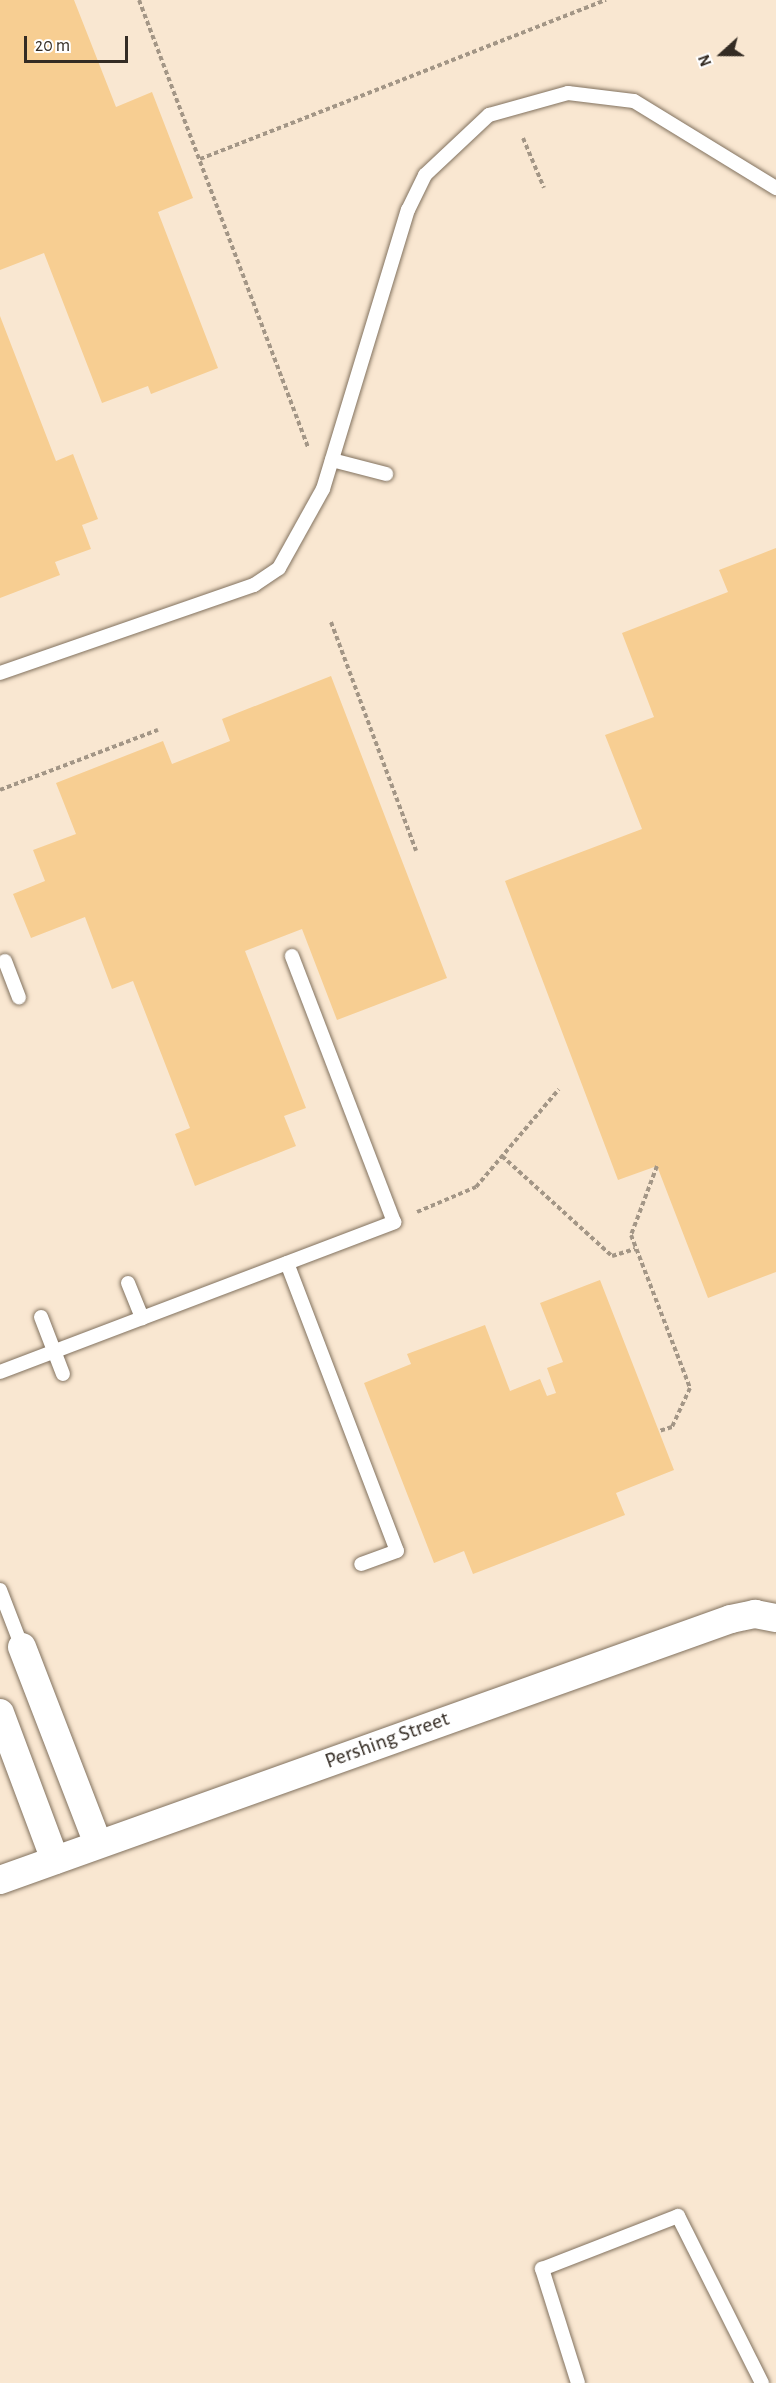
<!DOCTYPE html>
<style>
body{margin:0}
#map{position:relative;width:776px;height:2383px;overflow:hidden;background:#f9e7d1;font-family:"Alegreya Sans",sans-serif}
div>[style]{position:absolute}
.building>*{inset:0;background:#f7ce92}
.path>*{height:4px;margin-top:-2px;transform-origin:0;background:repeating-linear-gradient(90deg,#a39686 0 4.5px,transparent 0 7.5px)}
.roads{filter:drop-shadow(0 0 2px #82725f) drop-shadow(0 0 2px #82725f)}
.service>*{height:14px;margin:-7px;padding:0 7px;transform-origin:7px;border-radius:7px;background:#fff}
.minor>*{height:28px;margin:-14px;padding:0 14px;transform-origin:14px;border-radius:14px;background:#fff}
span{translate:-50% -50%;white-space:nowrap;text-align:center;line-height:1.15;-webkit-text-stroke:4.5px #fff;paint-order:stroke}
.street-label{font-size:22px;color:#342c24}
.north{position:absolute;left:692px;top:24px;width:60px;height:60px;-webkit-text-stroke:4px #fff;paint-order:stroke;rotate:249deg;font-size:16px;font-weight:700;line-height:24px;text-align:center;color:#342c24}
.north::after{content:'';display:block;margin:auto;width:21px;height:27px;background:#342c24;clip-path:polygon(50% 0,100% 100%,50% 72%,0 100%)}
.scale{position:absolute;left:24px;top:36px;width:104px;height:27px;box-sizing:border-box;border:3px solid #342c24;border-top:0;padding-left:8px;font-size:18px;line-height:21px;white-space:nowrap;color:#342c24;-webkit-text-stroke:4px #fff;paint-order:stroke}
</style>
<div id="map">
<div class="building">
<div style="clip-path:polygon(0 0,74px 0,116px 107px,152px 92px,193px 198px,158px 212px,218px 368px,151px 394px,148px 386px,102px 403px,44px 253px,0 270px)"></div>
<div style="clip-path:polygon(0 316px,56px 461px,73px 454px,98px 519px,82px 525px,91px 549px,55px 562px,60px 575px,0 598px)"></div>
<div style="clip-path:polygon(776px 548px,776px 1272px,708px 1298px,657px 1166px,618px 1180px,505px 881px,642px 829px,605px 735px,654px 717px,622px 633px,728px 592px,719px 570px)"></div>
<div style="clip-path:polygon(331px 676px,447px 978px,337px 1020px,302px 929px,245px 951px,306px 1108px,284px 1116px,296px 1146px,195px 1186px,175px 1134px,190px 1128px,133px 981px,112px 989px,85px 917px,31px 938px,13px 894px,45px 881px,33px 850px,76px 834px,56px 783px,163px 741px,172px 764px,230px 741px,222px 719px)"></div>
<div style="clip-path:polygon(600px 1280px,674px 1470px,616px 1493px,625px 1515px,473px 1574px,464px 1551px,434px 1563px,364px 1383px,411px 1364px,407px 1354px,485px 1325px,510px 1391px,540px 1379px,547px 1396px,556px 1393px,547px 1368px,563px 1362px,540px 1303px)"></div>
</div>
<div class="path">
<div style="left:139px;top:0;width:479px;rotate:69.3deg"></div>
<div style="left:523px;top:138px;width:54px;rotate:67.2deg"></div>
<div style="left:200px;top:159px;width:436px;rotate:-21.4deg"></div>
<div style="left:331px;top:622px;width:244px;rotate:69.6deg"></div>
<div style="left:0;top:790px;width:169px;rotate:-20.8deg"></div>
<div style="left:502px;top:1156px;width:149px;rotate:42.3deg"></div>
<div style="left:612px;top:1256px;width:24px;rotate:-17deg"></div>
<div style="left:657px;top:1166px;width:74px;rotate:110.6deg"></div>
<div style="left:631px;top:1235px;width:164px;rotate:68.9deg"></div>
<div style="left:690px;top:1388px;width:43px;rotate:114.8deg"></div>
<div style="left:672px;top:1427px;width:14px;rotate:163deg"></div>
<div style="left:417px;top:1212px;width:64px;rotate:-23deg"></div>
<div style="left:476px;top:1187px;width:128px;rotate:-49.7deg"></div>
</div>
<div class="roads">
<div class="service">
<div style="left:332px;top:460px;width:56px;rotate:14.5deg"></div>
<div style="left:0;top:673px;width:269px;rotate:-19.1deg"></div>
<div style="left:254px;top:585px;width:30px;rotate:-34deg"></div>
<div style="left:279px;top:568px;width:90px;rotate:-60.9deg"></div>
<div style="left:323px;top:489px;width:292px;rotate:-73.1deg"></div>
<div style="left:408px;top:210px;width:39px;rotate:-64deg"></div>
<div style="left:425px;top:175px;width:88px;rotate:-43.2deg"></div>
<div style="left:489px;top:115px;width:82px;rotate:-15.6deg"></div>
<div style="left:568px;top:93px;width:66px;rotate:6.9deg"></div>
<div style="left:634px;top:101px;width:167px;rotate:31.5deg"></div>
<div style="left:5px;top:961px;width:39px;rotate:69deg"></div>
<div style="left:287px;top:1263px;width:308px;rotate:69.1deg"></div>
<div style="left:397px;top:1551px;width:38px;rotate:160deg"></div>
<div style="left:128px;top:1283px;width:38px;rotate:68deg"></div>
<div style="left:41px;top:1317px;width:61px;rotate:68.9deg"></div>
<div style="left:0;top:1372px;width:422px;rotate:-20.8deg"></div>
<div style="left:394px;top:1222px;width:285px;rotate:-111deg"></div>
<div style="left:0;top:1590px;width:61px;rotate:68.9deg"></div>
<div style="left:578px;top:2383px;width:120px;rotate:-107.5deg"></div>
<div style="left:542px;top:2269px;width:146px;rotate:-21.3deg"></div>
<div style="left:678px;top:2216px;width:187px;rotate:63.3deg"></div>
</div>
<div class="minor">
<div style="left:22px;top:1647px;width:211px;rotate:68.9deg"></div>
<div style="left:0;top:1713px;width:157px;rotate:69.5deg"></div>
<div style="left:0;top:1880px;width:776px;rotate:-19.65deg"></div>
<div style="left:731px;top:1619px;width:25px;rotate:-12deg"></div>
<div style="left:755px;top:1614px;width:21px;rotate:11deg"></div>
</div>
</div>
<div class="street-label">
<span style="left:387px;top:1740px;rotate:-20deg">Pershing Street</span>
</div>
<div class="north">N</div>
<div class="scale">20 m</div>
</div>
